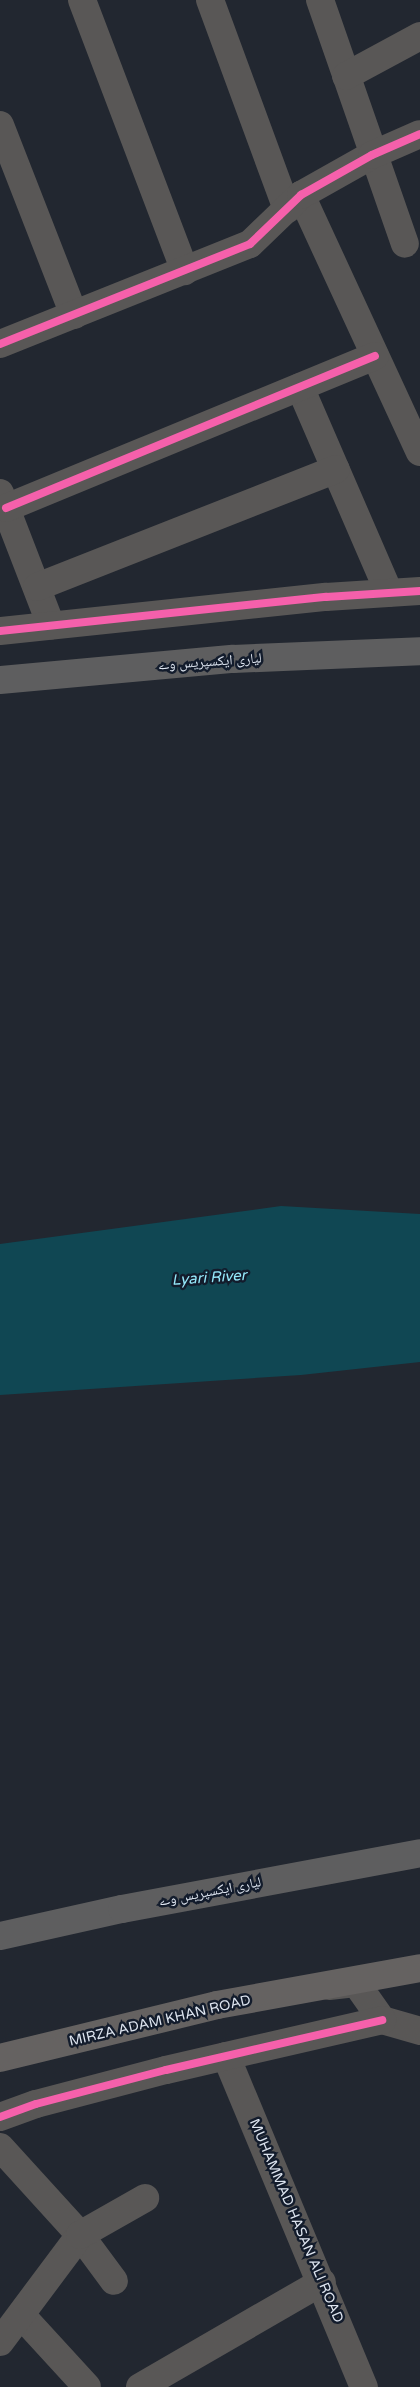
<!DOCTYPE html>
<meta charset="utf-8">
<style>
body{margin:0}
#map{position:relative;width:420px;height:2387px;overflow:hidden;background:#222730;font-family:"Varela Round","Noto Naskh Arabic",sans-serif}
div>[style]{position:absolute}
.water>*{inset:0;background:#104753}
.minor>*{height:28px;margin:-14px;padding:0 14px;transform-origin:14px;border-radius:14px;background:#595756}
.secondary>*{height:28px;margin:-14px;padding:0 14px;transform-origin:14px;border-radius:14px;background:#656261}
.motorway>*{height:28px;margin:-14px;padding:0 14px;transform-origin:14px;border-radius:14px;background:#5e5e5f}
.cycleway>*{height:8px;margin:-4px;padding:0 4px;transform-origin:4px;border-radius:4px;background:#f560ab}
span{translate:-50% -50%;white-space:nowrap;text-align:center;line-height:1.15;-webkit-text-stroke:5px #131c2c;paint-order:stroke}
.street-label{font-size:14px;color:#dee5f0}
.water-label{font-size:15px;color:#95e9fb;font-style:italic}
</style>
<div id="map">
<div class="water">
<div style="clip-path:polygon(281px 1206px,420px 1214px,420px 1362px,301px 1375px,0 1395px,0 1244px)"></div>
</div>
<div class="minor">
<div style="left:82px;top:0;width:290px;rotate:69.2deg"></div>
<div style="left:210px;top:0;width:223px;rotate:69.8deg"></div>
<div style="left:320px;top:0;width:258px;rotate:70.8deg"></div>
<div style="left:346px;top:76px;width:84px;rotate:-28.4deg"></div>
<div style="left:0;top:125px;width:204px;rotate:68.7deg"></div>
<div style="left:301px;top:195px;width:283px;rotate:65.2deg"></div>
<div style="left:0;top:344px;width:269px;rotate:-21.8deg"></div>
<div style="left:250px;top:244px;width:71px;rotate:-43.9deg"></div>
<div style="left:301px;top:195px;width:81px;rotate:-29.4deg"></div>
<div style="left:372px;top:155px;width:52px;rotate:-23.6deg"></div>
<div style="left:300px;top:387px;width:224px;rotate:66.6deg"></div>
<div style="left:0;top:493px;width:142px;rotate:68.9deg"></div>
<div style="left:6px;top:508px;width:399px;rotate:-22.4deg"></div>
<div style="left:37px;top:587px;width:321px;rotate:-21.5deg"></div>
<div style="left:0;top:631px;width:328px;rotate:-6deg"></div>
<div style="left:326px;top:597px;width:94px;rotate:-3.7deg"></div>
<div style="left:329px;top:1986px;width:27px;rotate:-6deg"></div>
<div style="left:356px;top:1983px;width:45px;rotate:54.9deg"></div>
<div style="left:382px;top:2020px;width:40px;rotate:16deg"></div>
<div style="left:226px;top:2056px;width:359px;rotate:67.4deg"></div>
<div style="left:0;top:2117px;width:38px;rotate:-20deg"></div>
<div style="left:36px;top:2104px;width:134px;rotate:-14.7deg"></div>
<div style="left:166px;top:2070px;width:222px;rotate:-13deg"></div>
<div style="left:0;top:2147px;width:119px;rotate:47.7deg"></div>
<div style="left:80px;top:2235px;width:57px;rotate:53.5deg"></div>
<div style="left:22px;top:2316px;width:96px;rotate:47.5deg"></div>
<div style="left:0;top:2342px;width:134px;rotate:-53.2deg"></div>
<div style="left:80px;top:2235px;width:75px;rotate:-29.6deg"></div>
<div style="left:140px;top:2387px;width:210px;rotate:-30deg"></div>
</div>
<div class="secondary">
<div style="left:0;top:2058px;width:223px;rotate:-13.7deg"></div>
<div style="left:217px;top:2005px;width:206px;rotate:-10.3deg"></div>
</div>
<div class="motorway">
<div style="left:0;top:680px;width:234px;rotate:-5.2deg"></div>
<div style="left:233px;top:659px;width:187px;rotate:-2.4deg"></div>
<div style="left:0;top:1936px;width:125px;rotate:-12.5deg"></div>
<div style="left:122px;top:1909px;width:303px;rotate:-10.6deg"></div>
</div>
<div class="cycleway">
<div style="left:0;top:344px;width:269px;rotate:-21.8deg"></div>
<div style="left:250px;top:244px;width:71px;rotate:-43.9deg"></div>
<div style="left:301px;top:195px;width:81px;rotate:-29.4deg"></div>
<div style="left:372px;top:155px;width:52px;rotate:-23.6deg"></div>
<div style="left:6px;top:508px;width:399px;rotate:-22.4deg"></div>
<div style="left:0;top:631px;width:328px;rotate:-6deg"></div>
<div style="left:326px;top:597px;width:94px;rotate:-3.7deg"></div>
<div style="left:0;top:2117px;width:38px;rotate:-20deg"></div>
<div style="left:36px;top:2104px;width:134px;rotate:-14.7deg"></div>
<div style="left:166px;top:2070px;width:222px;rotate:-13deg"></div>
</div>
<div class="street-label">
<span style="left:210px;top:662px;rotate:-4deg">لیاری ایکسپریس وے</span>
<span style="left:210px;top:1892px;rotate:-11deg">لیاری ایکسپریس وے</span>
<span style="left:160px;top:2021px;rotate:-13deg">MIRZA ADAM KHAN ROAD</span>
<span style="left:296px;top:2221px;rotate:67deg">MUHAMMAD HASAN ALI ROAD</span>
</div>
<div class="water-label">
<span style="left:209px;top:1278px;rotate:-4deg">Lyari River</span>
</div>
</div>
